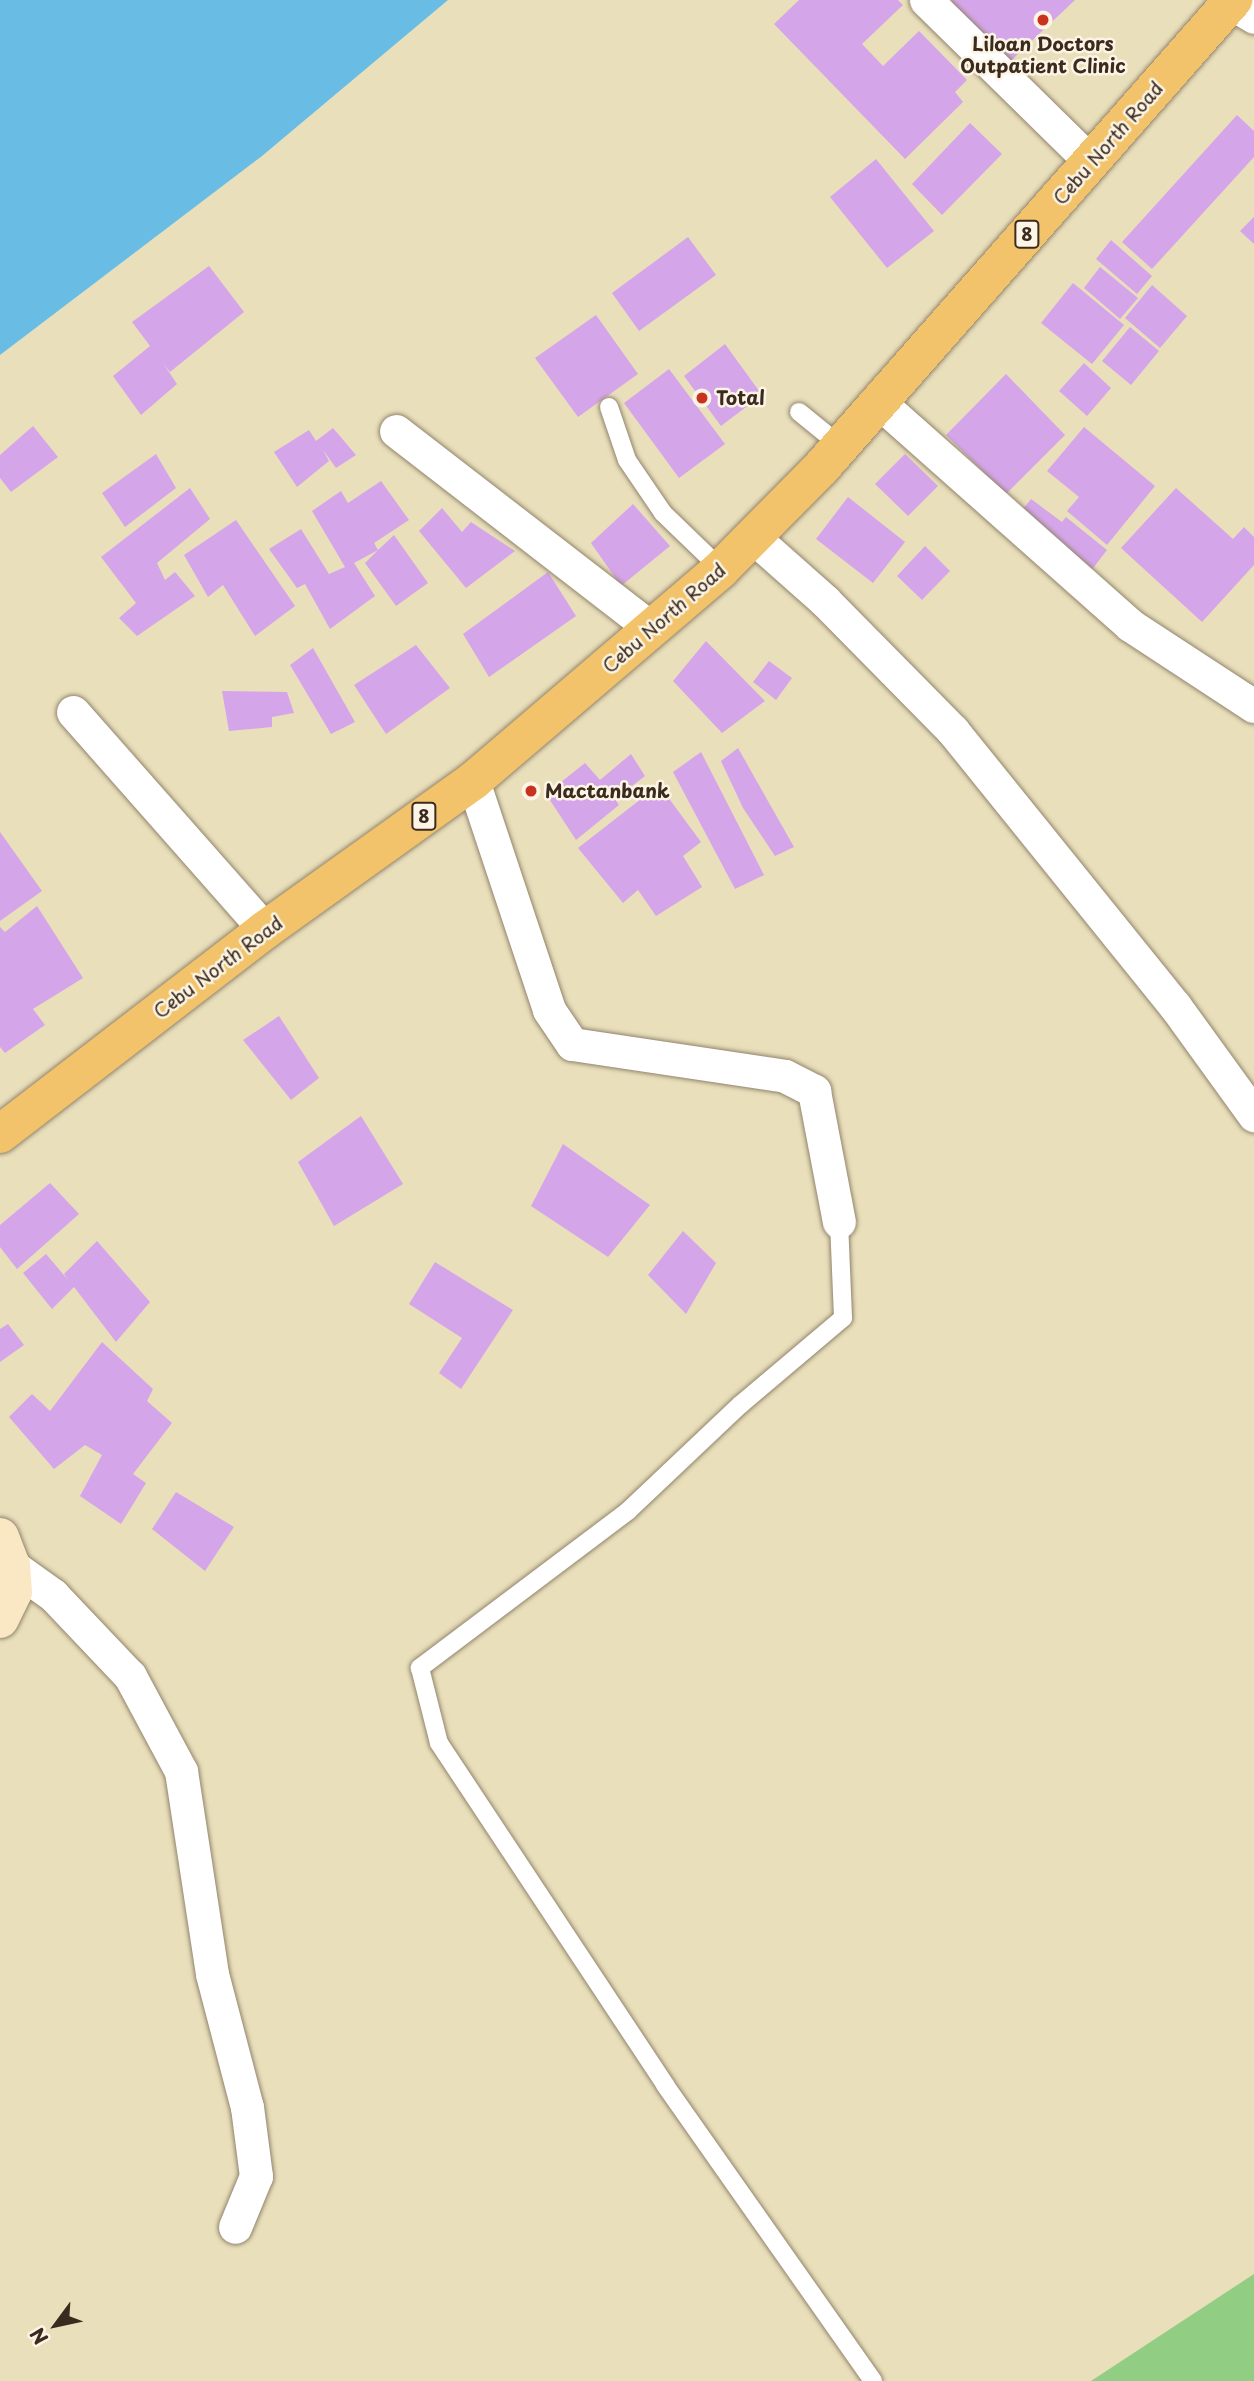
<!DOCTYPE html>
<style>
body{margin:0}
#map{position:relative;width:1254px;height:2381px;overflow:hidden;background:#e9dfbb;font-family:"Playpen Sans",sans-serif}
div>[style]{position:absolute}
.green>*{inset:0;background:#91cd82}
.water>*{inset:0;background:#69bde5}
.building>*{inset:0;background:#d5a5ea}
.roads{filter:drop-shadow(0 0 2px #92846c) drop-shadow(0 0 2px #92846c)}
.lane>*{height:18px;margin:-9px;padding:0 9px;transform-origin:9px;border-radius:9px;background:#fff}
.street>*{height:33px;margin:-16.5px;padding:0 16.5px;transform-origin:16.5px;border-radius:16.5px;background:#fff}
.secondary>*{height:38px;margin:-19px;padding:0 19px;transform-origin:19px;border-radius:19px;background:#fae7c3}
.highway>*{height:38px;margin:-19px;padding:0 19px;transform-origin:19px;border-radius:19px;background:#f2c36a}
.dots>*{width:19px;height:19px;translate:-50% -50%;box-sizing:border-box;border:4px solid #fcf5e5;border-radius:50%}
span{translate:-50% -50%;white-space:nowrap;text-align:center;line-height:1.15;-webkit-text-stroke:5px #fcf5e5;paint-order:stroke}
.shield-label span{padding:2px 5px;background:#fcf5e5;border:2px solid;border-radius:5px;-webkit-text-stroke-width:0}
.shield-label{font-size:18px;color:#3b2a1e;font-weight:700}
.poi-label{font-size:19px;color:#3b2a1e;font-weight:700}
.left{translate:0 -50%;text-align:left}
.street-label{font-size:19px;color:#3b2a1e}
.north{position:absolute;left:21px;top:2290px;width:70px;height:70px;-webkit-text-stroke:5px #fcf5e5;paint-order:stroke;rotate:237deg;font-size:19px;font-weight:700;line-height:28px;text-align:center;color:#3b2a1e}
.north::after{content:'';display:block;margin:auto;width:24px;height:32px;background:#3b2a1e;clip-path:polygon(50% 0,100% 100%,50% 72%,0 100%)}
</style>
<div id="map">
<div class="green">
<div style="clip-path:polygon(1254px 2274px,1254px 2381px,1091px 2381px)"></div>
</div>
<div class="water">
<div style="clip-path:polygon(0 0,448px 0,262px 156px,0 355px)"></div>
</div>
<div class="building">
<div style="clip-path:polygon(799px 0,898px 0,903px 5px,862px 44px,883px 66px,919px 31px,967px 80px,955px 92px,963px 102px,905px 159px,774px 24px)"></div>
<div style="clip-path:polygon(953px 0,1075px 0,1000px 71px,942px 11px)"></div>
<div style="clip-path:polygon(1237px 115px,1254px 131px,1254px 157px,1152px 269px,1122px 242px)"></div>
<div style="clip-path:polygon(970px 123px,1002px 154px,942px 215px,912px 184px)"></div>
<div style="clip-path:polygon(876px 159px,934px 231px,887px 268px,830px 197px)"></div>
<div style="clip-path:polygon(1254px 217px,1254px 244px,1240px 231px)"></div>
<div style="clip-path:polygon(688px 237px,716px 275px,639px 331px,612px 293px)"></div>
<div style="clip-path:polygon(1111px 240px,1152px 276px,1137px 294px,1096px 259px)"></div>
<div style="clip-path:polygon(209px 266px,244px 312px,170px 372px,163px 363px,177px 384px,141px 415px,113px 376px,150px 346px,132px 322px)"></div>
<div style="clip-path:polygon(1100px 267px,1138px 298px,1120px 319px,1084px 288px)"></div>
<div style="clip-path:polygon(1073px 283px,1124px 325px,1092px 364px,1041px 323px)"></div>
<div style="clip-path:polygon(1152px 285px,1187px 316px,1160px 348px,1125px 318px)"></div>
<div style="clip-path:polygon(596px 315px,638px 374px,578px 417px,535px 358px)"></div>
<div style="clip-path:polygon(1130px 327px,1159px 351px,1131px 385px,1102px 361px)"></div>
<div style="clip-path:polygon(725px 344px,762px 395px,721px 426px,684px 376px)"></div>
<div style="clip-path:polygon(1084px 363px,1111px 388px,1087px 416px,1059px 391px)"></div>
<div style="clip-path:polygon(669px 369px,725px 444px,679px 478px,624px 403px)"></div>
<div style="clip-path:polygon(1006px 374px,1065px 435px,1006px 494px,946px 435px)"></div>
<div style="clip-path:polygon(33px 426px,58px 457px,11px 492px,0 478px,0 455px)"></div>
<div style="clip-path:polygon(1084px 427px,1155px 486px,1107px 545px,1067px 511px,1079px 497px,1047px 471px)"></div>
<div style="clip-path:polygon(333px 428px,356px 455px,336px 468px,323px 450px,329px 461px,297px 487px,274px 452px,309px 430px,316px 441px)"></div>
<div style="clip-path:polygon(156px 454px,176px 488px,125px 527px,102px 493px)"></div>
<div style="clip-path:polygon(905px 454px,938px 486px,908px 516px,875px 484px)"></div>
<div style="clip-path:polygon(381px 481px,409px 520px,374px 543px,378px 550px,394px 535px,428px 583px,396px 606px,365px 563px,378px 550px,354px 563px,375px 596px,330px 629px,305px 584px,297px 588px,269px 549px,301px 529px,329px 574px,345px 567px,312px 511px,341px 491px,348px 503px)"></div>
<div style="clip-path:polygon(190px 488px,210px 519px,157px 563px,165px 580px,175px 572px,195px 596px,137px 636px,119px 618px,136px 603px,101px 557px)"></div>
<div style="clip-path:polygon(1176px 488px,1233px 539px,1244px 527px,1254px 537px,1254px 565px,1202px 622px,1121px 548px)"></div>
<div style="clip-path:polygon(848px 497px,905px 542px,873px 583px,816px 539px)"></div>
<div style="clip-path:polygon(1031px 499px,1062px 522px,1066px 517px,1107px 550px,1087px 576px,1015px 519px)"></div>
<div style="clip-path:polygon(633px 504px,670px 546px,621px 586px,591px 543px)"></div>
<div style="clip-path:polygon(442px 508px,462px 532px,471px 522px,515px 551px,466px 588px,419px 531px)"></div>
<div style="clip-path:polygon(236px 520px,295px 606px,255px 636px,223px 585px,208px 597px,184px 555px)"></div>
<div style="clip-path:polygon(925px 546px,950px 571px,922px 600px,897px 576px)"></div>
<div style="clip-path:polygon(548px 572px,576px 616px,489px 677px,463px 634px)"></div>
<div style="clip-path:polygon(706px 641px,765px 701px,722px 733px,673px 681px)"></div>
<div style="clip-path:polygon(416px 645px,450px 688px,386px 734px,354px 685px)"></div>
<div style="clip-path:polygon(313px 648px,355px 722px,331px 734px,290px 665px)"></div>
<div style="clip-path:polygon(769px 661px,792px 678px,776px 700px,753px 682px)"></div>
<div style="clip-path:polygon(222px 691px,287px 692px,294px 713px,272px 717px,272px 727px,229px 731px)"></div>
<div style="clip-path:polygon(738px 748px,794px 847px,775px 856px,743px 808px,721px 761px)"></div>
<div style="clip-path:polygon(701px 752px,764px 875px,735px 889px,673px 772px)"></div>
<div style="clip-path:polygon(631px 754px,645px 776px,615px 799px,619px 805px,576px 840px,546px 794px,585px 763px,600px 780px)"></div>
<div style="clip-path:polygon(659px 785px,701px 842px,683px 856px,702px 887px,656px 916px,638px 890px,623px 903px,578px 848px)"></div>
<div style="clip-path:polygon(0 832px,42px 891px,0 921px)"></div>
<div style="clip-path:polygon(37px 906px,83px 978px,33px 1009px,45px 1025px,5px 1053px,0 1047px,0 927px,5px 932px)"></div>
<div style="clip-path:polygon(279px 1016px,319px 1078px,291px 1100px,243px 1040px)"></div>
<div style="clip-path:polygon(361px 1116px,403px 1184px,334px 1226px,298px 1162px)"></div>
<div style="clip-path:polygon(563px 1144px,650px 1205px,608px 1257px,531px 1206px)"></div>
<div style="clip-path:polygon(50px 1183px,79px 1214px,17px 1269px,0 1247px,0 1225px)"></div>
<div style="clip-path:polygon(683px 1231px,716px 1263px,686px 1314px,648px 1275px)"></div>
<div style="clip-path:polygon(97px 1241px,150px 1302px,116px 1342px,74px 1287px,52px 1309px,23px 1273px,46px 1254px,69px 1281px,64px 1274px)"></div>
<div style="clip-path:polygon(435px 1262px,513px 1310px,461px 1389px,439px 1373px,462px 1338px,409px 1304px)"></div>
<div style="clip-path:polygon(8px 1324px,24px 1345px,0 1362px,0 1329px)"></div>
<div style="clip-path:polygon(102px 1342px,153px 1389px,147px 1401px,172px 1423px,133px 1474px,146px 1483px,121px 1524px,80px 1496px,102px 1455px,85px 1445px,54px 1469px,9px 1417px,32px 1394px,50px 1411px)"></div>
<div style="clip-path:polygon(176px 1492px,234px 1527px,205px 1571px,152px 1529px)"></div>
</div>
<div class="roads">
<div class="lane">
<div style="left:609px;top:407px;width:56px;rotate:71.2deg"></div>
<div style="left:627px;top:460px;width:64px;rotate:55.8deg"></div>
<div style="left:663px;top:513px;width:81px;rotate:44deg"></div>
<div style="left:799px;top:412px;width:54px;rotate:39deg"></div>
<div style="left:839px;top:1222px;width:96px;rotate:87.6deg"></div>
<div style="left:843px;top:1318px;width:135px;rotate:139.8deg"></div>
<div style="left:740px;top:1405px;width:154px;rotate:136.6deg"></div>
<div style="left:628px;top:1511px;width:261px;rotate:143deg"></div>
<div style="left:420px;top:1668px;width:77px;rotate:75.8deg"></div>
<div style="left:439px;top:1743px;width:410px;rotate:56.5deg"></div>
<div style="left:665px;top:2085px;width:362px;rotate:54.9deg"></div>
</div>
<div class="street">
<div style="left:926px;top:0;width:231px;rotate:44.5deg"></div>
<div style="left:1231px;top:3px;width:27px;rotate:31deg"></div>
<div style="left:880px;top:403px;width:334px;rotate:41.6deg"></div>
<div style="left:1130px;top:625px;width:148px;rotate:33.2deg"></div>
<div style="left:396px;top:431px;width:324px;rotate:37.7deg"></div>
<div style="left:753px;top:537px;width:96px;rotate:41.6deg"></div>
<div style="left:825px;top:601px;width:182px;rotate:45.4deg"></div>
<div style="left:953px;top:731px;width:353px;rotate:51.1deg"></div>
<div style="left:1175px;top:1006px;width:135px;rotate:54.1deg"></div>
<div style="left:73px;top:712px;width:290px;rotate:48.6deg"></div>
<div style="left:473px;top:781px;width:241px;rotate:71.6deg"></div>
<div style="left:549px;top:1010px;width:41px;rotate:55.9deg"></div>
<div style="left:572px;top:1044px;width:215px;rotate:8.5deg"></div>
<div style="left:785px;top:1076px;width:33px;rotate:27deg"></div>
<div style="left:814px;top:1091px;width:133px;rotate:79.2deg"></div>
<div style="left:11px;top:1565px;width:52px;rotate:35.5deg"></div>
<div style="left:53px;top:1595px;width:112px;rotate:46.5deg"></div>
<div style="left:130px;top:1676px;width:108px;rotate:61.8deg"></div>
<div style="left:181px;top:1771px;width:205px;rotate:81.3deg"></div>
<div style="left:212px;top:1974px;width:138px;rotate:75.3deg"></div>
<div style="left:247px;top:2107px;width:70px;rotate:82.6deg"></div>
<div style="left:256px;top:2176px;width:55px;rotate:112.4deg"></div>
</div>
<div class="secondary">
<div style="left:0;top:1537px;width:30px;rotate:69deg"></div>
<div style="left:11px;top:1565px;width:27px;rotate:86deg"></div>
<div style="left:13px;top:1592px;width:30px;rotate:116deg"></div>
</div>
<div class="highway">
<div style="left:0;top:1134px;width:334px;rotate:-37.6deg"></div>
<div style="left:265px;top:930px;width:256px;rotate:-35.6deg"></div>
<div style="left:473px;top:781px;width:326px;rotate:-40.5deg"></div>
<div style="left:721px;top:569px;width:142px;rotate:-45.3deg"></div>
<div style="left:821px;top:468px;width:624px;rotate:-48.64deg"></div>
</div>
</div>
<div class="dots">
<div style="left:1043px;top:20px;background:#c8321e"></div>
<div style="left:702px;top:398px;background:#c8321e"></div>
<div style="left:531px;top:791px;background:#c8321e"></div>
</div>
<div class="shield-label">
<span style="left:1027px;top:234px">8</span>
<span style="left:424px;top:816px">8</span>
</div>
<div class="poi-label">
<span style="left:1043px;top:55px">Liloan Doctors<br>Outpatient Clinic</span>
<span class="left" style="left:716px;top:398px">Total</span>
<span class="left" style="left:545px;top:791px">Mactanbank</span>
</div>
<div class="street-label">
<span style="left:1108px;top:143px;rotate:-49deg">Cebu North Road</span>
<span style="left:664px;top:618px;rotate:-41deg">Cebu North Road</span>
<span style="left:218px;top:967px;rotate:-37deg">Cebu North Road</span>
</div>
<div class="north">N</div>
</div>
